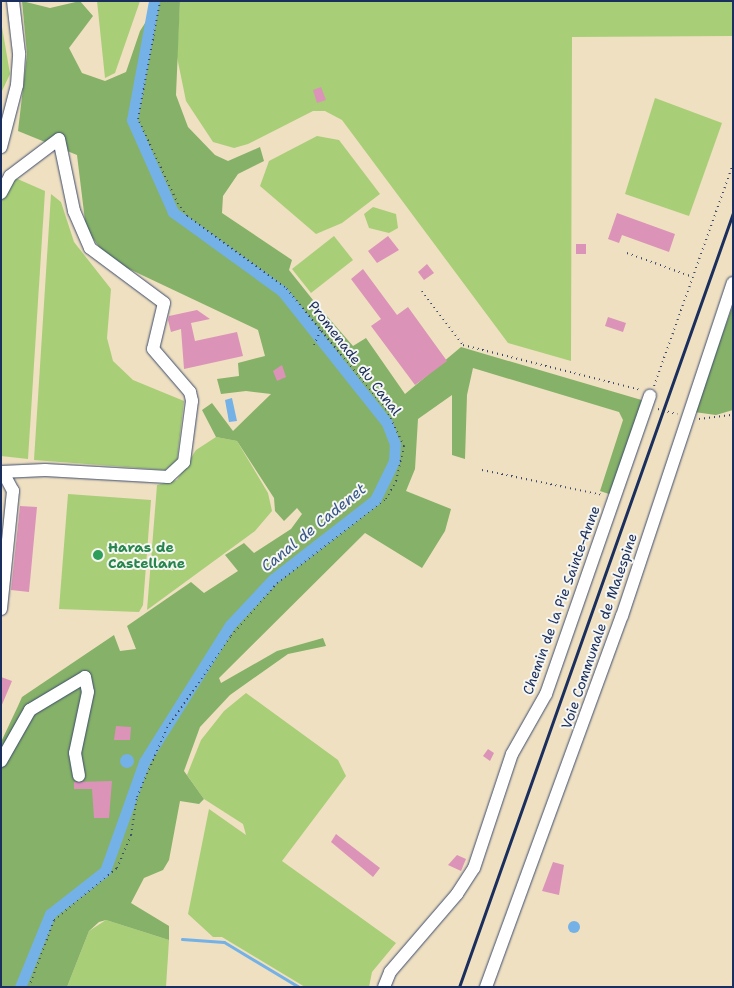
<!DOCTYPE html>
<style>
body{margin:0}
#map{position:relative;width:734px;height:988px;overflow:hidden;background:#efe0c1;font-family:"Shantell Sans",sans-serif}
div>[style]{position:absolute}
.green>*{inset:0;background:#a8ce78}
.forest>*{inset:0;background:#86b168}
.water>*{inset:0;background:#74b1e6}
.round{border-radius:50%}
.stream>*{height:3px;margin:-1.5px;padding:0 1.5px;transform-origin:1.5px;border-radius:1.5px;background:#74b1e6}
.canal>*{height:11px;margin:-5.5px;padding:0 5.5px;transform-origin:5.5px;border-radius:5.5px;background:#74b1e6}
.building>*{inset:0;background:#dc93b8}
.path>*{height:2px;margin-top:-1px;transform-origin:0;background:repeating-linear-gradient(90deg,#3b4a6d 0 1px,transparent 0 5px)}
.roads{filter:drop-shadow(0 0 1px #3b4a6d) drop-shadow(0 0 1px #3b4a6d)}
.minor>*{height:12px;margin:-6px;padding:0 6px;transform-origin:6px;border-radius:6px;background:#fff}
.rail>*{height:3px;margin:-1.5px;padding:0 1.5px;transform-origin:1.5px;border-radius:1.5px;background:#1b2f5e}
.path-bridge>*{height:2px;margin-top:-1px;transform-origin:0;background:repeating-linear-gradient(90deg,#3b4a6d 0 1px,transparent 0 5px)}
.dots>*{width:14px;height:14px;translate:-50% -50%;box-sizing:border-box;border:2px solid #f6f6f2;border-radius:50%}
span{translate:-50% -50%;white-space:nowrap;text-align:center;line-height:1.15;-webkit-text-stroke:4px #f6f6f2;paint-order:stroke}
.street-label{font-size:14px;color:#1b2f5e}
.leisure-label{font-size:14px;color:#27864d;font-weight:700}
.left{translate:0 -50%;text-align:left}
.water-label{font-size:15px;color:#365687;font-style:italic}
.frame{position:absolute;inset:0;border:2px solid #1b2f5e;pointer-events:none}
</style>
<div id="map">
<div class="green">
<div style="clip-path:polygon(97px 1px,140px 1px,115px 73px,105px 78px)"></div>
<div style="clip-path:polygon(180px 1px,733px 1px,733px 36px,572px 37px,571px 361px,508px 343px,342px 120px,325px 111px,313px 111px,248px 144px,234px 148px,213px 142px,186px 101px,177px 57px)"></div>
<div style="clip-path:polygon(1px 21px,10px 74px,1px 93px)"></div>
<div style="clip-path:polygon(655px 98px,722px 123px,689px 216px,625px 194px)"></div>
<div style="clip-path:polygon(317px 136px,339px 140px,380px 194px,342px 223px,316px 234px,260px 186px,269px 161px)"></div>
<div style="clip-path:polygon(13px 177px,45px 191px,28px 459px,1px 456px,1px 202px)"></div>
<div style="clip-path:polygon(51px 194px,61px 202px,74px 242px,111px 289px,107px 338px,113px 361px,133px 380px,184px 401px,177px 461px,165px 470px,34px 460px)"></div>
<div style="clip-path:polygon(373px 207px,396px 214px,398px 228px,389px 233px,369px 228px,364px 214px)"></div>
<div style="clip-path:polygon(334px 236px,353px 260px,311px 293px,292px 269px)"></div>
<div style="clip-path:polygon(216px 437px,237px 441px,268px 493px,272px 511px,255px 531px,147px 610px,157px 485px,177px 480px,196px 450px)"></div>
<div style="clip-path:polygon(68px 494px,151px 500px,143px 605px,139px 612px,59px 609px)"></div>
<div style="clip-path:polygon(246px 693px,338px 760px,346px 776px,282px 861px,396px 943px,372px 972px,369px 987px,305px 987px,222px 937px,213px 937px,188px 914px,209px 809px,246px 835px,243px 824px,204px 799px,187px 775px,201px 740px,224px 711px)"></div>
<div style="clip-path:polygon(106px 920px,169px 940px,166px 987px,67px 987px,89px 931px)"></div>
</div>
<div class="forest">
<div style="clip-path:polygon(22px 1px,50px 8px,80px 1px,93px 16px,69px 48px,82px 73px,105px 81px,126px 72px,140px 31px,159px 1px,180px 1px,176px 95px,188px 127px,215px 155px,228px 161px,260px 147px,264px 161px,238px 174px,223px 196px,222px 213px,292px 260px,289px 270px,313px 300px,353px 346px,366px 338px,405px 394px,461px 347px,645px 401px,612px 495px,600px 491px,623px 420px,619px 412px,473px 368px,467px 395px,465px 459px,452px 455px,452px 395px,418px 419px,415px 469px,406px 491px,451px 509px,445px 531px,422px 568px,365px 533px,219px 678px,221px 683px,277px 651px,323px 638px,326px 646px,288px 654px,230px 695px,200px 727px,184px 771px,204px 799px,199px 804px,180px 801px,169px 860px,163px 870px,144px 878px,131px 903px,169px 926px,169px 940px,106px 920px,99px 922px,89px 931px,67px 987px,1px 987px,1px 742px,18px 706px,22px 697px,114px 635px,120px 651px,136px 649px,127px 626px,191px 582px,204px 593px,238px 571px,225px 555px,244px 543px,254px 553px,291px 529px,302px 514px,297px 508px,284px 521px,275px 511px,274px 498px,237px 441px,216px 437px,202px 410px,212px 403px,233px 431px,271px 394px,246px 391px,221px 394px,217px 379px,239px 376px,238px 363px,265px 356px,258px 330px,108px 259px,86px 229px,77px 155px,18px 131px,27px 54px)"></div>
<div style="clip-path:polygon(733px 305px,733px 410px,716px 415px,694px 412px)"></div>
</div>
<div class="water">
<div style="clip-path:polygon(232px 398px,237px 421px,229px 422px,225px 400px)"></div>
<div class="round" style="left:120px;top:754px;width:14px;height:14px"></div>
<div class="round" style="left:568px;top:921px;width:12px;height:12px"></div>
</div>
<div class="stream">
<div style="left:182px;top:939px;width:42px;rotate:4.1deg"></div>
<div style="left:224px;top:942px;width:87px;rotate:31deg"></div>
</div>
<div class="canal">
<div style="left:20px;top:987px;width:79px;rotate:-67.7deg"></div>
<div style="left:50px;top:914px;width:70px;rotate:-38deg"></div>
<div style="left:105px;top:871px;width:116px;rotate:-70.3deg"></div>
<div style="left:144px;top:762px;width:162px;rotate:-57.9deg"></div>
<div style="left:230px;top:625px;width:63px;rotate:-46.9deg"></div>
<div style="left:273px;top:579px;width:129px;rotate:-37.8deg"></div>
<div style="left:375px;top:500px;width:43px;rotate:-64deg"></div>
<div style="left:394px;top:461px;width:17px;rotate:-87deg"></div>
<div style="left:395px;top:444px;width:22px;rotate:-111deg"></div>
<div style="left:387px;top:423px;width:169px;rotate:-128.5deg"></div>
<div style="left:282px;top:291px;width:135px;rotate:-144.1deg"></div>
<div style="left:173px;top:212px;width:101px;rotate:-114deg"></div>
<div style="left:132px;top:120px;width:121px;rotate:-79.5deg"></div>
</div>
<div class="building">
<div style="clip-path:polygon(321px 87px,326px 100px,317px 103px,313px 90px)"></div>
<div style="clip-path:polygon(617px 213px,675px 234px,669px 252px,622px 235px,619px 243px,608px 239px)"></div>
<div style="clip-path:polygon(388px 236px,399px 250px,377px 263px,368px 251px)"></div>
<div style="clip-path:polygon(576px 244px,586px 244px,586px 254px,576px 254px)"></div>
<div style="clip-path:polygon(427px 264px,434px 273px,424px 280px,418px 272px)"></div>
<div style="clip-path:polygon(363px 269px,397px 315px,408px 307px,447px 361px,415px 385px,371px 326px,381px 319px,351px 279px)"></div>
<div style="clip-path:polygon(197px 310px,210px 319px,191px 323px,195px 341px,237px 332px,243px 356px,184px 369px,181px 329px,171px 332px,168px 320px,169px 316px)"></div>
<div style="clip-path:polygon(608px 317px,626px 323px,623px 332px,605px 326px)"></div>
<div style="clip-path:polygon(282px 365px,286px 377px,277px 381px,273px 371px)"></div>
<div style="clip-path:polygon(20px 506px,37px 507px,29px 592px,11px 590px)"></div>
<div style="clip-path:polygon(1px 677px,12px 681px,1px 707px)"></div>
<div style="clip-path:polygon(116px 726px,131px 727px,130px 740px,114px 740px)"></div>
<div style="clip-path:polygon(488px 749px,494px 753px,490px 761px,483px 756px)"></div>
<div style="clip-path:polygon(112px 781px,109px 818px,94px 818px,92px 789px,74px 789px,74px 782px)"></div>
<div style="clip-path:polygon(336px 834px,380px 868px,373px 877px,331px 842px)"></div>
<div style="clip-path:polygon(457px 855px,466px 859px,461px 871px,448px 865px)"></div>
<div style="clip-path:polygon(553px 862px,564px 865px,559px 895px,542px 891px)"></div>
</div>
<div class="path">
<div style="left:627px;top:253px;width:70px;rotate:20deg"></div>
<div style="left:422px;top:291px;width:68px;rotate:52.8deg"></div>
<div style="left:463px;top:345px;width:184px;rotate:14.2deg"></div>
<div style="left:654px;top:386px;width:236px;rotate:-70.4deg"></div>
<div style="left:658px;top:409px;width:20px;rotate:15deg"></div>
<div style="left:699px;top:419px;width:34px;rotate:-7deg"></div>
<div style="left:482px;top:470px;width:124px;rotate:11.7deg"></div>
<div style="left:29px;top:987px;width:72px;rotate:-69.5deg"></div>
<div style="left:54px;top:920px;width:82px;rotate:-39.5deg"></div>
<div style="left:117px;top:868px;width:36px;rotate:-67deg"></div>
<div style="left:131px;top:835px;width:38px;rotate:-81deg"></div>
<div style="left:137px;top:797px;width:75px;rotate:-66.5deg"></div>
<div style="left:167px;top:728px;width:112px;rotate:-55.2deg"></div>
<div style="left:231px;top:636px;width:70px;rotate:-49deg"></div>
<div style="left:277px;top:583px;width:138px;rotate:-37.6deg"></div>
<div style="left:386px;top:499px;width:21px;rotate:-61deg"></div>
<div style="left:396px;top:481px;width:36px;rotate:-77deg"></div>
<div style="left:404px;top:446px;width:41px;rotate:-115.9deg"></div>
<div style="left:386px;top:409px;width:158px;rotate:-129.6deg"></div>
<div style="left:285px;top:287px;width:121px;rotate:-144.1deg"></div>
<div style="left:187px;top:216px;width:15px;rotate:-127deg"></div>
<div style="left:178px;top:204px;width:94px;rotate:-115.2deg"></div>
<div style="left:138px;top:119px;width:120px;rotate:-79.4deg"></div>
</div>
<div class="roads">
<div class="minor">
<div style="left:1px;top:147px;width:64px;rotate:-75.5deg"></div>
<div style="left:17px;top:85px;width:32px;rotate:-86deg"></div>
<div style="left:19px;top:53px;width:52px;rotate:-96.6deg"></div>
<div style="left:1px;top:193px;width:19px;rotate:-62deg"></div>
<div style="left:10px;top:176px;width:61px;rotate:-37.1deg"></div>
<div style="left:59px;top:139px;width:74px;rotate:78.2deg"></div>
<div style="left:74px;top:211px;width:40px;rotate:66.6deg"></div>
<div style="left:90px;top:248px;width:92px;rotate:36.6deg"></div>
<div style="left:164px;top:303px;width:47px;rotate:103.4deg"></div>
<div style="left:153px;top:349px;width:57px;rotate:49.3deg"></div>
<div style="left:190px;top:392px;width:9px;rotate:77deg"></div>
<div style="left:192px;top:401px;width:62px;rotate:97.5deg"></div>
<div style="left:184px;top:462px;width:22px;rotate:137deg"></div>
<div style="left:168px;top:477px;width:123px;rotate:-176.7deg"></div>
<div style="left:45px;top:470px;width:44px;rotate:177.4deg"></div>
<div style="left:1px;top:609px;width:119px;rotate:-84.2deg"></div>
<div style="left:13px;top:491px;width:21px;rotate:-118deg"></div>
<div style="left:1px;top:761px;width:59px;rotate:-60.4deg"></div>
<div style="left:30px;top:710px;width:64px;rotate:-31deg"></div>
<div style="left:85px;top:677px;width:15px;rotate:79deg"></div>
<div style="left:88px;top:692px;width:62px;rotate:102deg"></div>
<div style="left:75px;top:753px;width:23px;rotate:80deg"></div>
<div style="left:384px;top:987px;width:16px;rotate:-68deg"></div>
<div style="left:390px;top:972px;width:103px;rotate:-49.3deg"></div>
<div style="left:457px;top:894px;width:31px;rotate:-57deg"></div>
<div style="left:474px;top:868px;width:120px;rotate:-71.6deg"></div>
<div style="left:512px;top:754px;width:69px;rotate:-60.5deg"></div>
<div style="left:546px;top:694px;width:316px;rotate:-70.8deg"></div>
<div style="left:486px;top:987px;width:395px;rotate:-69.9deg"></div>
<div style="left:622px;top:616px;width:351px;rotate:-71.6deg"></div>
</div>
</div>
<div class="rail">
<div style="left:459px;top:987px;width:821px;rotate:-70.51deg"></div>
</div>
<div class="path-bridge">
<div style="left:314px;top:345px;width:24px;rotate:-66deg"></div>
</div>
<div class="dots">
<div style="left:98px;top:555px;background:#2e9e5b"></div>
</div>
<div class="street-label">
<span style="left:355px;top:358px;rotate:52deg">Promenade du Canal</span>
<span style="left:561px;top:600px;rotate:-70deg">Chemin de la Pie Sainte-Anne</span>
<span style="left:599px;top:631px;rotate:-71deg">Voie Communale de Malespine</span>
</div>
<div class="leisure-label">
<span class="left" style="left:108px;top:555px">Haras de<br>Castellane</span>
</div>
<div class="water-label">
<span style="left:314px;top:528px;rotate:-39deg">Canal de Cadenet</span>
</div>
<div class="frame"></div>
</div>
